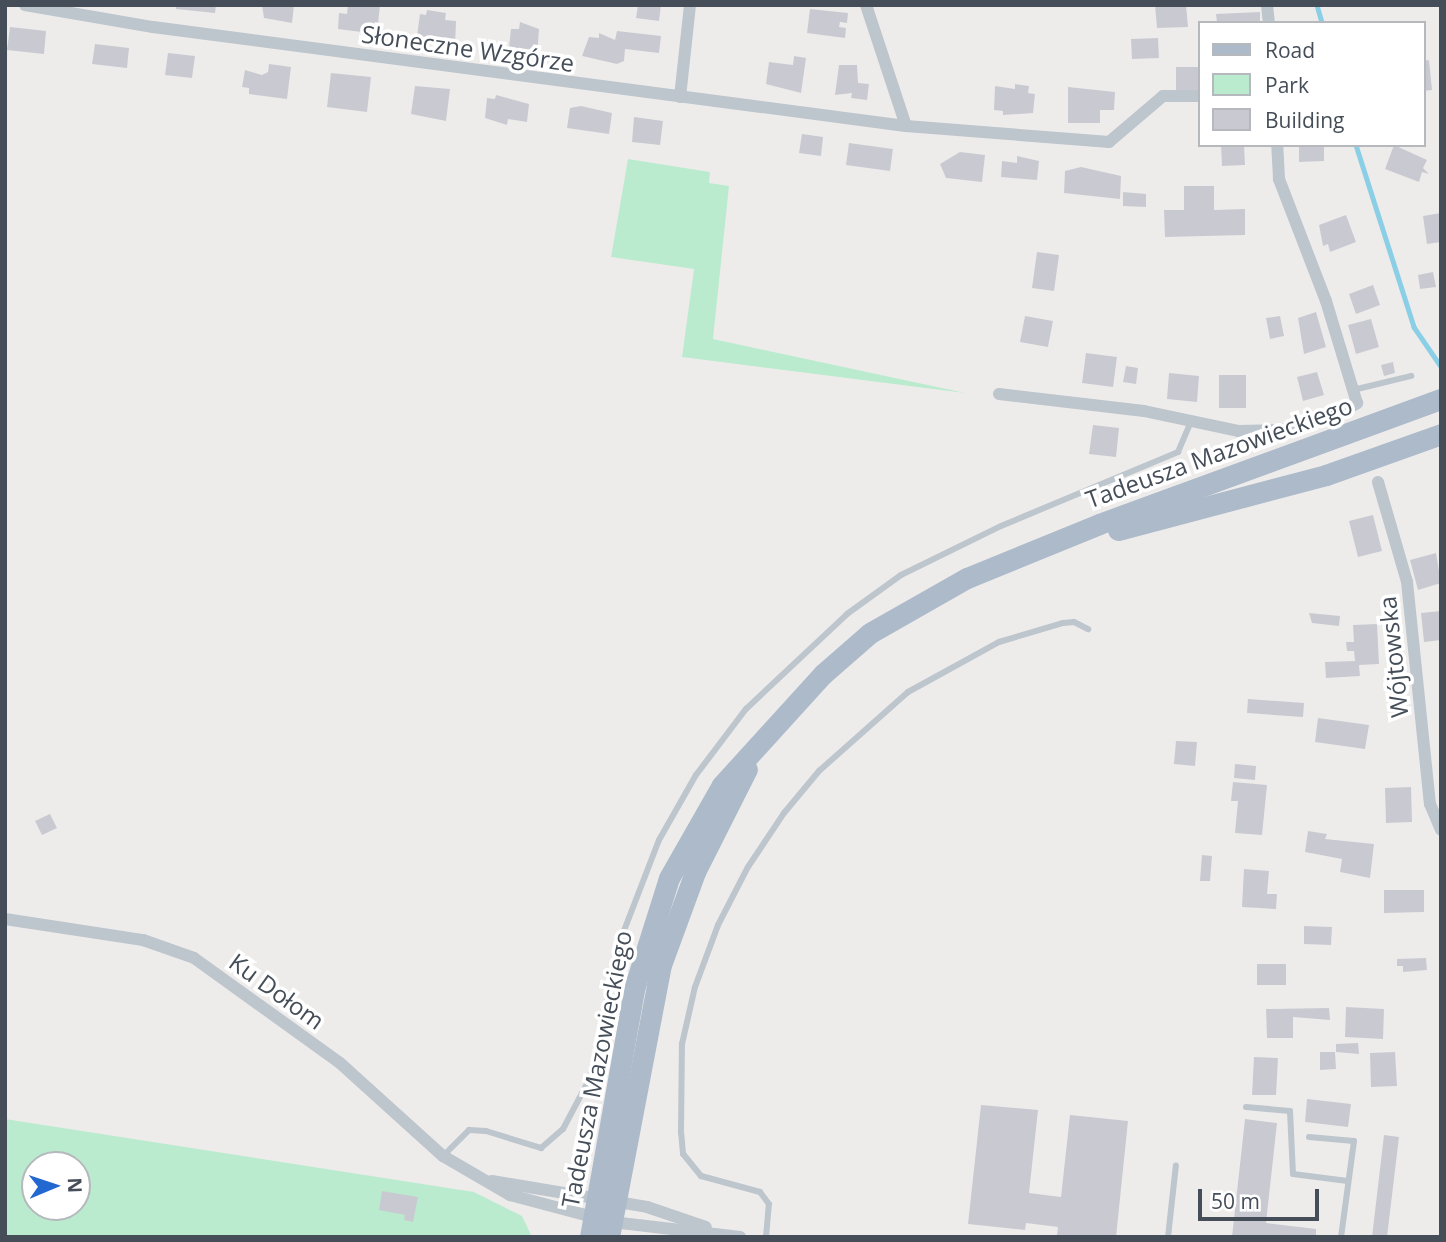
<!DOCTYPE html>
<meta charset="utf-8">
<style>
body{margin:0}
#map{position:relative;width:1446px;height:1242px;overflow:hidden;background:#eeeceb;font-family:"Open Sans",sans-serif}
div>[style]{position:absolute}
.green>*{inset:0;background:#bbebcf}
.stream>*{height:4.5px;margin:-2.25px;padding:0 2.25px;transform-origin:2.25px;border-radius:2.25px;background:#8acfe5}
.building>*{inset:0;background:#c9cad1}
.service>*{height:6px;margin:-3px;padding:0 3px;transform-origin:3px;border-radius:3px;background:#bdc5cd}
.minor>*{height:12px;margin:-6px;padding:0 6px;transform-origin:6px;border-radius:6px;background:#bdc5cd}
.primary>*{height:21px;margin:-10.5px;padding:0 10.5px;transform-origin:10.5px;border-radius:10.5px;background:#acbaca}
span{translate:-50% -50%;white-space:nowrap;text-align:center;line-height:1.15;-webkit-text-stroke:7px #fff;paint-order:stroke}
.street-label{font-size:24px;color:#454e58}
.frame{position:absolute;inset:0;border:7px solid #454e58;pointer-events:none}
.legend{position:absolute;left:1198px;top:21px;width:228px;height:126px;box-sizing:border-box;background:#fff;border:2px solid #b5b8bc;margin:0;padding:9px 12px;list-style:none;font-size:21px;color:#454e58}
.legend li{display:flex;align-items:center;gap:14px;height:35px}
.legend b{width:35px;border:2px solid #b5b8bc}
.north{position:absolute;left:21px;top:1151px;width:70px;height:70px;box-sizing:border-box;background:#fff;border:2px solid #b5b8bc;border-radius:50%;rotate:88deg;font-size:19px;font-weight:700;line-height:28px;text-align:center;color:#454e58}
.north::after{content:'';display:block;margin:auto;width:24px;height:32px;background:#2368d1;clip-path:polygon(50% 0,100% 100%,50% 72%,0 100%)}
.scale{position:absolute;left:1198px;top:1189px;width:121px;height:32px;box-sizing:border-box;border:4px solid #454e58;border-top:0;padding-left:9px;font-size:21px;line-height:24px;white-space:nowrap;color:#454e58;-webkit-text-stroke:5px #fff;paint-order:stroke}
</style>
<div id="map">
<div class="green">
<div style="clip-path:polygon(628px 159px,710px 172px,709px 183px,729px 186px,713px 339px,965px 393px,682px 357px,694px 269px,611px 257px)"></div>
<div style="clip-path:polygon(evenodd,5px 1119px,474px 1192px,522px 1216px,532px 1237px,5px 1237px,5px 1119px,35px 1165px,77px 1165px,77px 1207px,35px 1207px,35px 1165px)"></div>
</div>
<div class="stream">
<div style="left:1317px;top:5px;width:19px;rotate:74deg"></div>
<div style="left:1356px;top:145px;width:191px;rotate:72.3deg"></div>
<div style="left:1414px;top:327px;width:46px;rotate:55.6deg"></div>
</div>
<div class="building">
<div style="clip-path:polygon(176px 5px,216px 5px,215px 13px,176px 9px)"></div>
<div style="clip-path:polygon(262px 5px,294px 5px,292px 23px,264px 18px)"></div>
<div style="clip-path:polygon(348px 5px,380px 5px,377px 34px,338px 29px,339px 13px,347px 14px)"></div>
<div style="clip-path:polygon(638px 5px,661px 5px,659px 21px,636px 18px)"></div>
<div style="clip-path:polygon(1155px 5px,1186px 5px,1188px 27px,1157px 28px)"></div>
<div style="clip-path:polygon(810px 9px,848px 13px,847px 23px,840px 22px,839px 27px,846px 28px,845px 38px,807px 33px)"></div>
<div style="clip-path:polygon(427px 10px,446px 13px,445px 20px,456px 21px,455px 47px,440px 45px,441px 40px,417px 36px,420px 14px,426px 15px)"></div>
<div style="clip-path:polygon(1260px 12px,1260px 23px,1217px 23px,1216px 14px)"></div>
<div style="clip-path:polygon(520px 22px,539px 29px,537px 56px,509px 47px,511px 29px,519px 29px)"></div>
<div style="clip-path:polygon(10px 27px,46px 31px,44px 54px,7px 50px)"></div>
<div style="clip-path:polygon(617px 31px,661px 36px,659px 53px,625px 49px,624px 61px,617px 64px,582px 56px,589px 37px,599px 38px,599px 33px,615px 40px)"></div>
<div style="clip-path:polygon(1158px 38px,1159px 58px,1132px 59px,1131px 39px)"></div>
<div style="clip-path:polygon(95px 44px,129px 48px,127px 68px,92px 64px)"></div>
<div style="clip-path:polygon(168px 53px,195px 56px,192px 78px,165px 75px)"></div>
<div style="clip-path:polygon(794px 56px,806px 58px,801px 93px,766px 84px,769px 62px,793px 65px)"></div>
<div style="clip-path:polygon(1429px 60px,1432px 90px,1423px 91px,1423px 61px)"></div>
<div style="clip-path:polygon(269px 64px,291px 67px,287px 99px,249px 94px,249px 88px,242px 87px,245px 70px,262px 75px,268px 72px)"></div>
<div style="clip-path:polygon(839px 65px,857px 65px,858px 83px,869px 84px,867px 100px,851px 98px,852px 93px,835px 95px)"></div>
<div style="clip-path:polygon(1176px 67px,1199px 67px,1199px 91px,1176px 90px)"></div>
<div style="clip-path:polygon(331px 73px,371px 77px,367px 112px,327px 107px)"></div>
<div style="clip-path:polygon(1015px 84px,1029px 86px,1028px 93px,1035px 94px,1033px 113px,1003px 115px,1003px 111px,994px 110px,995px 86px,1015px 89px)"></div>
<div style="clip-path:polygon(415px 86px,450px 89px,446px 121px,411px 114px)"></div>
<div style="clip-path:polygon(1068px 87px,1115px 92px,1114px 110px,1100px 110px,1100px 123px,1068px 123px)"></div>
<div style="clip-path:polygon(496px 95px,529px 104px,527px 122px,508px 119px,507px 125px,485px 118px,487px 98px,495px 99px)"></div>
<div style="clip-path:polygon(581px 106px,612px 113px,609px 134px,567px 128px,570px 108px)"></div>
<div style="clip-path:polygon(634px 117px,663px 121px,660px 145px,632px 142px)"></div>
<div style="clip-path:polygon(802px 134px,823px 137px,821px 156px,799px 153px)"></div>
<div style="clip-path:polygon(849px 143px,893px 149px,890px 171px,846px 165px)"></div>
<div style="clip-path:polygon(1221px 145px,1244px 145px,1245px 165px,1222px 166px)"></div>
<div style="clip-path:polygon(1299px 145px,1324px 145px,1324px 161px,1299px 162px)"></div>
<div style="clip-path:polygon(1394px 145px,1427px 160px,1423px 168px,1429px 174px,1422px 172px,1419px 182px,1385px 169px)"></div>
<div style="clip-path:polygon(960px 152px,985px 155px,982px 182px,946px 178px,940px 164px)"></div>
<div style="clip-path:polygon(1017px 156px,1039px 161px,1037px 180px,1001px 177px,1002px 161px,1017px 163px)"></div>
<div style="clip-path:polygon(1081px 167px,1121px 176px,1120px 199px,1064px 193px,1065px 171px)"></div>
<div style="clip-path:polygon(1184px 186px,1214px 186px,1214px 210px,1245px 209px,1245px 235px,1165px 237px,1164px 210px,1184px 210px)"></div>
<div style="clip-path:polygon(1123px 192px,1146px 194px,1146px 207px,1123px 206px)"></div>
<div style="clip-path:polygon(1441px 213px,1441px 242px,1427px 244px,1423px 216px)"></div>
<div style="clip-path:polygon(1346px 215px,1356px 242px,1330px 252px,1328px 244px,1323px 246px,1319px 225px)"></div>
<div style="clip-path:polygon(1037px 252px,1059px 255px,1054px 291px,1032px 288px)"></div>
<div style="clip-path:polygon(1433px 272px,1436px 287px,1420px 289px,1418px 275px)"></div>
<div style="clip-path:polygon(1373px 285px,1380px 305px,1356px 314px,1349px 294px)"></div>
<div style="clip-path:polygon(1316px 312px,1326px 347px,1304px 354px,1298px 318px)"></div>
<div style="clip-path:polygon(1025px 316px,1053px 321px,1048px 347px,1020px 342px)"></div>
<div style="clip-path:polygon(1280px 316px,1284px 336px,1270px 339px,1266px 318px)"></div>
<div style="clip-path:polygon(1371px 319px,1379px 347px,1356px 354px,1348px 325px)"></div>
<div style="clip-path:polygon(1086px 353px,1117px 357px,1113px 387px,1082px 383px)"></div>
<div style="clip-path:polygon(1393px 362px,1395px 373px,1384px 376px,1381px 365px)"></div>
<div style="clip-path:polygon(1126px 366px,1138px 368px,1136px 384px,1123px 382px)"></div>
<div style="clip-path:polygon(1317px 372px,1324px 395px,1303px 401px,1297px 377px)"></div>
<div style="clip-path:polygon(1169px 373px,1199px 376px,1197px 402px,1167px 399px)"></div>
<div style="clip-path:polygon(1219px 375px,1246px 375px,1246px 408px,1219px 408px)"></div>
<div style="clip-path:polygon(1093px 425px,1119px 428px,1116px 457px,1089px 454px)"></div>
<div style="clip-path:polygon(1373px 515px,1382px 551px,1358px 557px,1349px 521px)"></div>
<div style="clip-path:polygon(1436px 553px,1441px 583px,1418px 590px,1410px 560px)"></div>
<div style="clip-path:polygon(1441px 611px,1441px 640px,1424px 642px,1421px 613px)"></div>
<div style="clip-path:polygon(1309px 613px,1340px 616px,1339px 626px,1312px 623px)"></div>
<div style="clip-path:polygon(1377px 624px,1379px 664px,1359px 665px,1360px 676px,1326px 678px,1325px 662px,1355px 661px,1354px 651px,1347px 651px,1346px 642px,1354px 642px,1353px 625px)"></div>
<div style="clip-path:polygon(1248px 699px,1304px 703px,1303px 717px,1247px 713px)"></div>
<div style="clip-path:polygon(1318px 718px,1369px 725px,1365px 749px,1315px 742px)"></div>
<div style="clip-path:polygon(1176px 741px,1197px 742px,1195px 766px,1174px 764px)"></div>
<div style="clip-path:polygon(1235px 764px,1256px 766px,1255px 780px,1234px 778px)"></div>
<div style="clip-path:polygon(1233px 782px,1267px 785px,1262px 835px,1235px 833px,1238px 801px,1231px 801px)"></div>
<div style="clip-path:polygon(1411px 787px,1412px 822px,1386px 823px,1385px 788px)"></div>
<div style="clip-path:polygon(50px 814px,57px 828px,42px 835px,35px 821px)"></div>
<div style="clip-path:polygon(1308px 831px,1327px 834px,1325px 839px,1374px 844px,1370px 878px,1340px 872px,1342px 859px,1305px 852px)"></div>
<div style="clip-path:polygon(1202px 855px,1212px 856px,1210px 881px,1200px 881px)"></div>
<div style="clip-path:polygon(1244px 869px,1269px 871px,1267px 894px,1277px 894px,1276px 909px,1242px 907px)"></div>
<div style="clip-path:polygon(1384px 890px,1424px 890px,1424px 912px,1384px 913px)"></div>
<div style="clip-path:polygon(1304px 926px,1332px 927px,1331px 945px,1304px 944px)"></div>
<div style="clip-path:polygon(1426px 958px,1427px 970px,1403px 972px,1403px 966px,1397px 966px,1397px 959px)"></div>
<div style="clip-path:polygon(1257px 964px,1286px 964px,1286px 985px,1257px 985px)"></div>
<div style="clip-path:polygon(1346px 1007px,1384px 1009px,1383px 1039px,1345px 1037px)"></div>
<div style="clip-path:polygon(1329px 1008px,1330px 1020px,1293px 1017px,1293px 1038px,1267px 1038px,1266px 1009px)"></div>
<div style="clip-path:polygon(1358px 1043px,1359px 1054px,1336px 1052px,1336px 1044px)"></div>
<div style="clip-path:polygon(1320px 1052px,1335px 1052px,1336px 1069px,1320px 1070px)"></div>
<div style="clip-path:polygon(1395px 1052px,1397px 1086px,1371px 1087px,1370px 1053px)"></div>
<div style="clip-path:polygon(1254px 1057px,1278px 1058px,1276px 1095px,1252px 1095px)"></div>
<div style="clip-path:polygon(1307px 1099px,1351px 1104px,1348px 1127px,1305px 1122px)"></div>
<div style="clip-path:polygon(981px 1105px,1038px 1110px,1029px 1193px,1061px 1197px,1070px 1115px,1128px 1121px,1116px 1237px,1057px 1235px,1058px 1227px,1026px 1223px,1025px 1230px,968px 1224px)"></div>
<div style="clip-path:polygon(1245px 1119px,1277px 1123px,1266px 1223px,1316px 1229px,1316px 1237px,1232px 1237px)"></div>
<div style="clip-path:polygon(1384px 1135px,1399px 1137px,1387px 1237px,1372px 1237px)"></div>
<div style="clip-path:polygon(382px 1191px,418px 1197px,413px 1222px,404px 1220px,405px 1215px,379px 1210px)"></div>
</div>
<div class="service">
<div style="left:1353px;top:390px;width:60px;rotate:-13.6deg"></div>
<div style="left:1246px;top:1107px;width:44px;rotate:5.2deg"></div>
<div style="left:1290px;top:1111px;width:63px;rotate:87.3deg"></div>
<div style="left:1293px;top:1174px;width:55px;rotate:7.3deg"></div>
<div style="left:1309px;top:1137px;width:45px;rotate:5.1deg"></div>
<div style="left:1354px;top:1141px;width:97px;rotate:97.7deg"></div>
<div style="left:443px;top:1156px;width:37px;rotate:-45deg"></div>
<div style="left:469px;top:1130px;width:17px;rotate:3deg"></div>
<div style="left:486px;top:1131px;width:58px;rotate:17.2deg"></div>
<div style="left:541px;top:1148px;width:29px;rotate:-41deg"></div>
<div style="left:563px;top:1129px;width:58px;rotate:-62.1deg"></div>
<div style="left:590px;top:1078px;width:140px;rotate:-77.6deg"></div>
<div style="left:620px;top:941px;width:108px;rotate:-68.9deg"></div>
<div style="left:659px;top:840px;width:75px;rotate:-60.4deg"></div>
<div style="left:696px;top:775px;width:83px;rotate:-52.9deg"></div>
<div style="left:746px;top:709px;width:139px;rotate:-43.2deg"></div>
<div style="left:847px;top:614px;width:67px;rotate:-35.8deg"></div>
<div style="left:901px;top:575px;width:111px;rotate:-26.1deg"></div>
<div style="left:1001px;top:526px;width:192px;rotate:-22.7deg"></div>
<div style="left:1178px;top:452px;width:33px;rotate:-67deg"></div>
<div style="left:766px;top:1237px;width:33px;rotate:-85deg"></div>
<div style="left:769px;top:1204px;width:15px;rotate:-127deg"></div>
<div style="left:760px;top:1192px;width:61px;rotate:-164.8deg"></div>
<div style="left:701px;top:1176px;width:28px;rotate:-129deg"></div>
<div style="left:683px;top:1154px;width:21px;rotate:-95deg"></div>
<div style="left:681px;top:1133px;width:89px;rotate:-89.4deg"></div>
<div style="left:682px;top:1044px;width:58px;rotate:-77.2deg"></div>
<div style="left:695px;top:987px;width:66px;rotate:-69.6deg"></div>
<div style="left:718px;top:925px;width:65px;rotate:-62.7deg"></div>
<div style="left:748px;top:867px;width:65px;rotate:-56.3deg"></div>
<div style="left:784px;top:813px;width:55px;rotate:-50.2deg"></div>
<div style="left:819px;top:771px;width:119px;rotate:-41.6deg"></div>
<div style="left:908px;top:692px;width:104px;rotate:-28.8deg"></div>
<div style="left:999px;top:642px;width:67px;rotate:-16.5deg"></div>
<div style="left:1063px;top:623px;width:11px;rotate:-5deg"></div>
<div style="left:1074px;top:622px;width:16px;rotate:27deg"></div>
<div style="left:1168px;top:1237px;width:72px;rotate:-83.7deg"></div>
</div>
<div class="minor">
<div style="left:25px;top:5px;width:130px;rotate:9.8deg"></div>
<div style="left:153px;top:27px;width:759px;rotate:7.49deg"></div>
<div style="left:906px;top:126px;width:204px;rotate:4.5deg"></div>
<div style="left:1109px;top:142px;width:71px;rotate:-40.4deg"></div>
<div style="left:1163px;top:96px;width:36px"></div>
<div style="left:866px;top:5px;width:127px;rotate:71.7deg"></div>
<div style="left:1267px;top:5px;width:18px;rotate:84deg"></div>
<div style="left:680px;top:97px;width:93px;rotate:-83.8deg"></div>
<div style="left:999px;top:394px;width:146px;rotate:6.7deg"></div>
<div style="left:1144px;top:411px;width:96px;rotate:12deg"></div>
<div style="left:1238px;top:431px;width:43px;rotate:-1.3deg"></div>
<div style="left:1281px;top:430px;width:61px;rotate:-16.1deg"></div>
<div style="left:1340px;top:413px;width:20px;rotate:-30deg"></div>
<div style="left:1357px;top:403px;width:107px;rotate:-106.9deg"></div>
<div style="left:1326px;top:301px;width:131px;rotate:-111.1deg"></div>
<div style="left:1279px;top:179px;width:34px;rotate:-93deg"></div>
<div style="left:1378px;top:482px;width:104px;rotate:73.8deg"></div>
<div style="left:1407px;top:582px;width:223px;rotate:84.1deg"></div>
<div style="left:1430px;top:804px;width:28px;rotate:67deg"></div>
<div style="left:5px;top:919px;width:140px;rotate:8.7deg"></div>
<div style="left:143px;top:940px;width:54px;rotate:19.4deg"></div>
<div style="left:194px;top:958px;width:180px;rotate:35.7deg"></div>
<div style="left:340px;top:1063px;width:139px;rotate:42.1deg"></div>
<div style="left:443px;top:1156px;width:78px;rotate:30.2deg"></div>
<div style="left:510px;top:1195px;width:106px;rotate:14.8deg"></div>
<div style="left:612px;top:1222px;width:129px;rotate:6.7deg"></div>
<div style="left:492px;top:1181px;width:157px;rotate:9.5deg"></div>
<div style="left:647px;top:1207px;width:62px;rotate:18.7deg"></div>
</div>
<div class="primary">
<div style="left:1118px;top:530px;width:215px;rotate:-14.8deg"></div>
<div style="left:1326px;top:475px;width:122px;rotate:-19.6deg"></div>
<div style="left:590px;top:1237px;width:252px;rotate:-79.9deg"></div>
<div style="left:634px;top:989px;width:116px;rotate:-72.5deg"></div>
<div style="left:669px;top:878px;width:107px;rotate:-60.3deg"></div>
<div style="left:722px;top:785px;width:150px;rotate:-47.7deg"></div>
<div style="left:823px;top:674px;width:62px;rotate:-41.1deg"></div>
<div style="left:870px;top:633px;width:112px;rotate:-29.6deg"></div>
<div style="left:967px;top:578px;width:143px;rotate:-22.2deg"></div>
<div style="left:1099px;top:524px;width:364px;rotate:-20.1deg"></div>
<div style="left:609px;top:1237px;width:277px;rotate:-79.2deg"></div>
<div style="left:661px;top:965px;width:99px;rotate:-69.9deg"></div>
<div style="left:695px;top:872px;width:115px;rotate:-63.2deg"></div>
</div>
<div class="street-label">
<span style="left:468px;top:48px;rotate:8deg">Słoneczne Wzgórze</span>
<span style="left:1219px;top:452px;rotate:-20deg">Tadeusza Mazowieckiego</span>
<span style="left:1393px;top:657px;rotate:-96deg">Wójtowska</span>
<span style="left:277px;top:991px;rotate:36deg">Ku Dołom</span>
<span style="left:596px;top:1069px;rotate:-79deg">Tadeusza Mazowieckiego</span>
</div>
<div class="frame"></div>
<ul class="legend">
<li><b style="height:9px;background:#acbaca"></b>Road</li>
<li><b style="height:19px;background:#bbebcf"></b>Park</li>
<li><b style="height:19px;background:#c9cad1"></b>Building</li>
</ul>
<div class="north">N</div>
<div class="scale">50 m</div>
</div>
